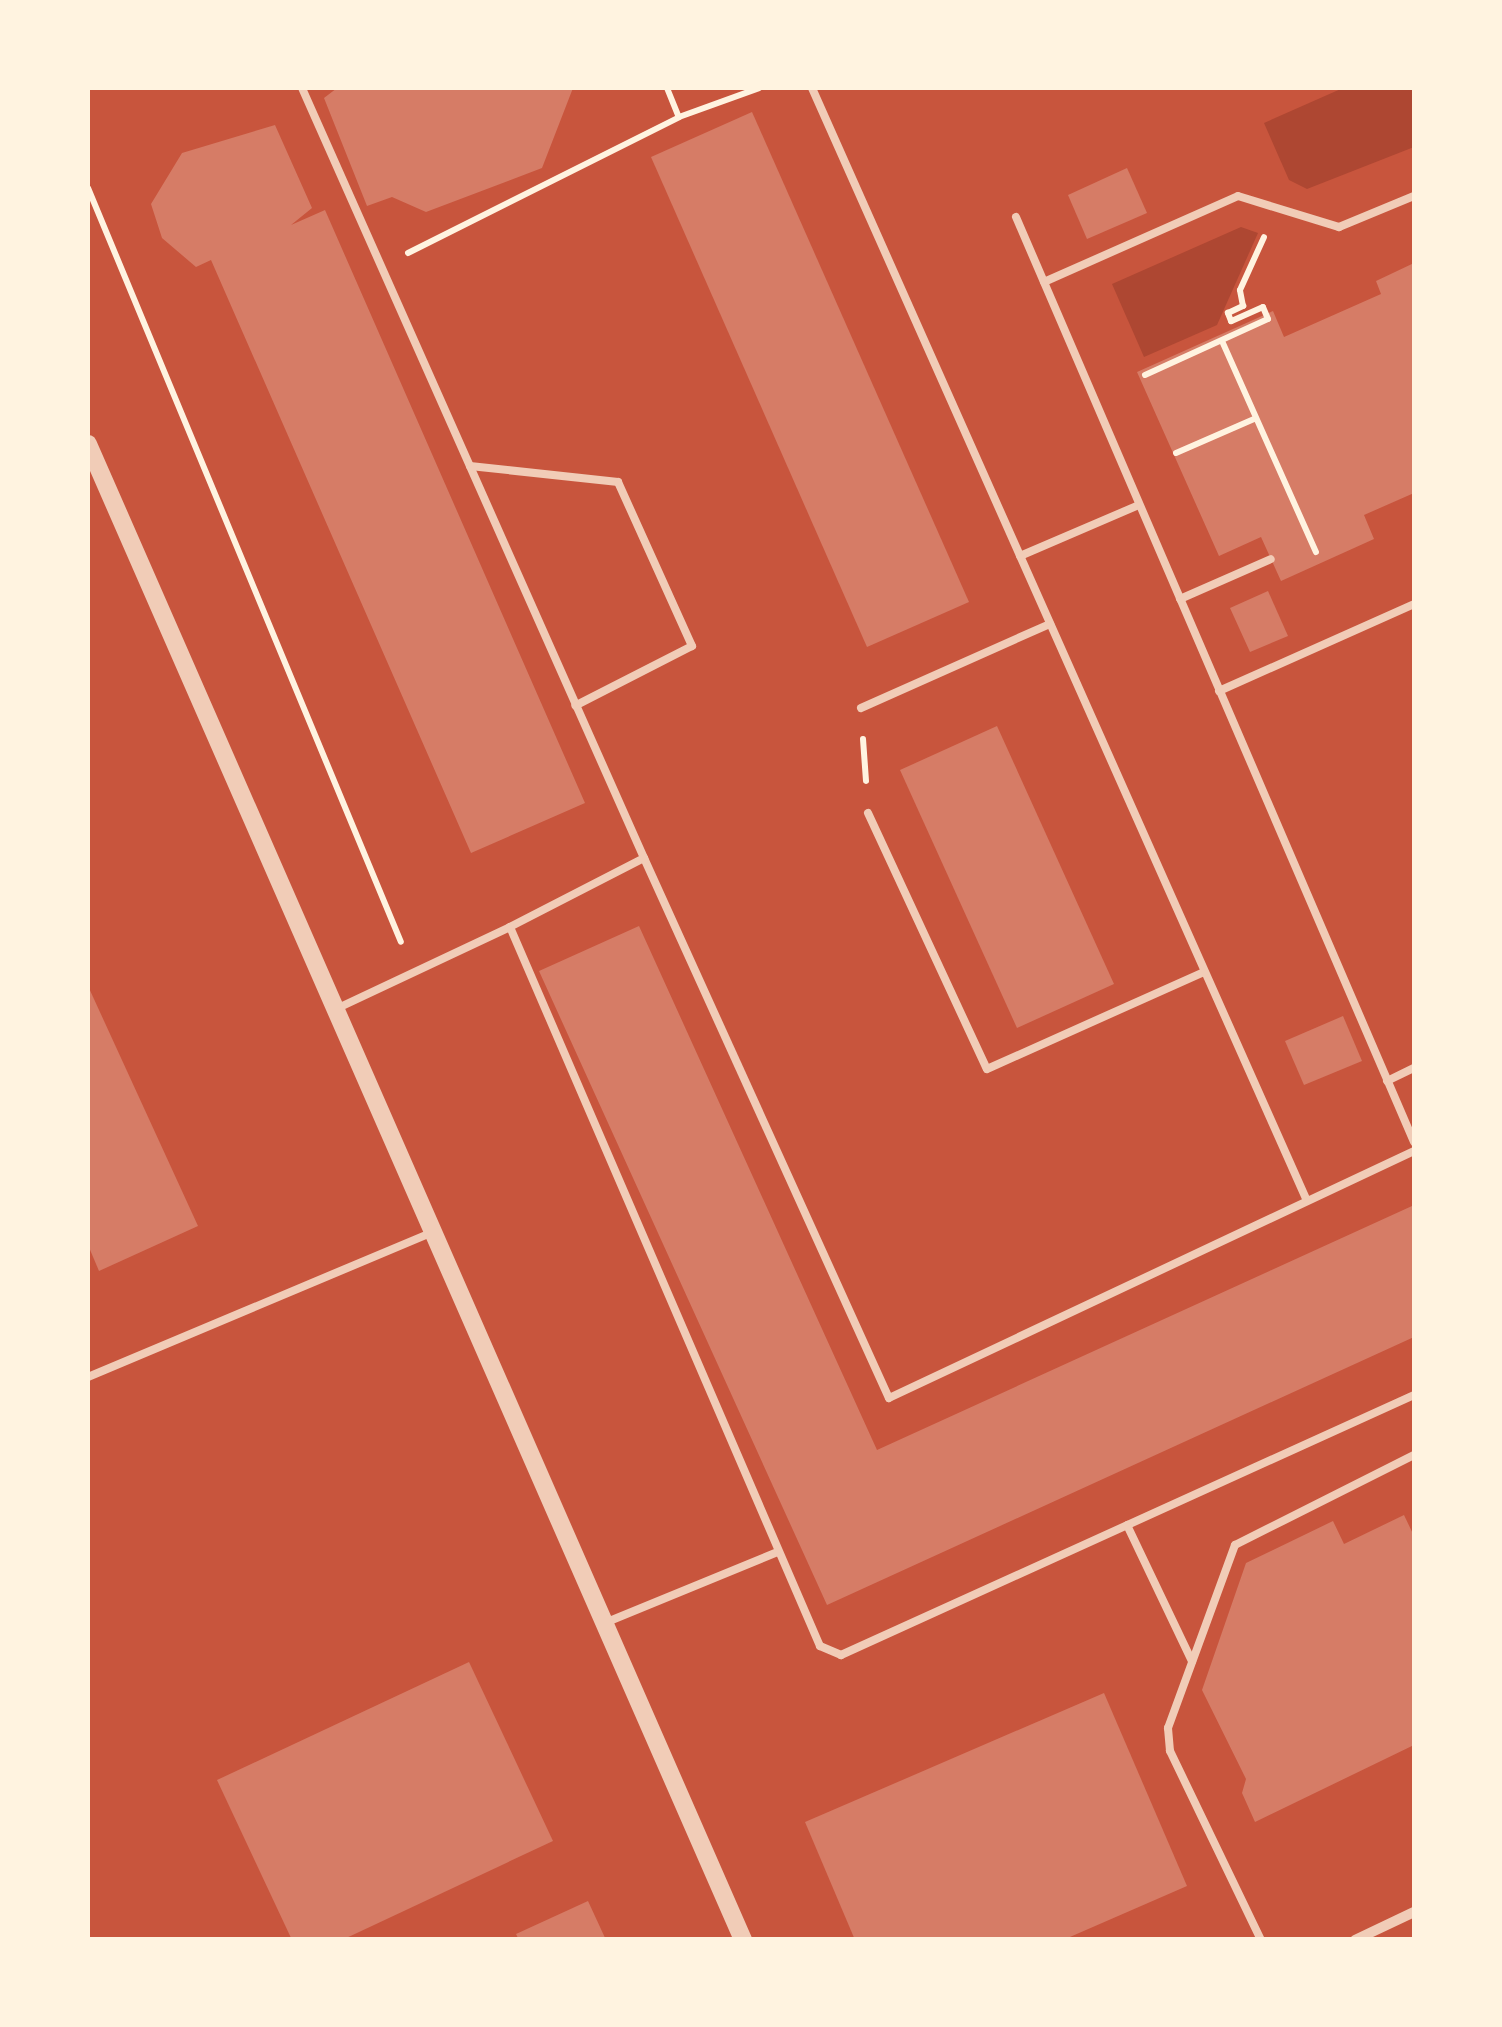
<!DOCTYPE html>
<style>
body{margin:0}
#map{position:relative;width:1502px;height:2027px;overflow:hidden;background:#c8553d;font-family:Mulish,sans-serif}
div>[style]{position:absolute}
.green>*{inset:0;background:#ae4732}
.building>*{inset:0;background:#d67c66}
.path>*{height:6px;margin:-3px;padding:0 3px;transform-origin:3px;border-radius:3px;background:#fff3e0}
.service>*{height:8px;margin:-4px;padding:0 4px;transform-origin:4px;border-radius:4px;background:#f1ccb7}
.minor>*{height:10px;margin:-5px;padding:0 5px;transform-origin:5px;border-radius:5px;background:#f1ccb7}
.tertiary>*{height:18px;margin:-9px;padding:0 9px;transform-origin:9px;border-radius:9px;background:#f1ccb7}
span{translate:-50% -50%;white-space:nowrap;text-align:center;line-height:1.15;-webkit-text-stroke:8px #fff3e0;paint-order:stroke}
.frame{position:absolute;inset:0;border:90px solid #fff3e0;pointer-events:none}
</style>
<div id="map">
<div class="green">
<div style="clip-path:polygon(1343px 88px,1414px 88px,1414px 147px,1307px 189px,1289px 180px,1264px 123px)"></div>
<div style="clip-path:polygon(1241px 227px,1258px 233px,1217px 325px,1144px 357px,1112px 284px)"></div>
</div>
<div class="building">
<div style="clip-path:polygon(337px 88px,573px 88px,542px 168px,426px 212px,392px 197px,367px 206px,324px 98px)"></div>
<div style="clip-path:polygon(752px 112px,969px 602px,867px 647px,651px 157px)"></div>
<div style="clip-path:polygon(275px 125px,312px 208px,291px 225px,325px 210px,585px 803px,471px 853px,211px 260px,196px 267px,162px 238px,151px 204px,182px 153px)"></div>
<div style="clip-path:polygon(1127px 168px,1147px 213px,1087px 239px,1068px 195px)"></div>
<div style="clip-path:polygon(1414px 263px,1414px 493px,1364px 515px,1374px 539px,1281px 581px,1261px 537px,1219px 556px,1137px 372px,1273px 311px,1284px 337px,1381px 294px,1376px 281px)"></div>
<div style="clip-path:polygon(1268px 591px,1288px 636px,1250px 652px,1230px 608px)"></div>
<div style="clip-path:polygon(997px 726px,1114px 984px,1017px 1028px,900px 770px)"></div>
<div style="clip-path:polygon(639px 926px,877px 1450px,1412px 1206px,1414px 1337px,827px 1605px,539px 971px)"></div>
<div style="clip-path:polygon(88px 986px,198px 1226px,99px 1271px,88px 1245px)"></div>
<div style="clip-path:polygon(1343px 1016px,1362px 1061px,1304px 1085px,1285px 1041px)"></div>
<div style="clip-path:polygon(1404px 1515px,1414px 1536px,1414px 1745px,1255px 1822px,1242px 1793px,1246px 1779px,1202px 1690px,1246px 1563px,1333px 1521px,1344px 1544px)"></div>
<div style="clip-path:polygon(469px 1662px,553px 1841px,342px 1940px,292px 1940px,217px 1780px)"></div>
<div style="clip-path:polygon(1104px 1693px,1187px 1886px,1063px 1940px,855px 1940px,805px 1822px)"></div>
<div style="clip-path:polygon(588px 1901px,606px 1940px,519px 1940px,516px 1934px)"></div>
</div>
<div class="path">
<div style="left:667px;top:88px;width:31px;rotate:68deg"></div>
<div style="left:88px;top:188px;width:816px;rotate:67.46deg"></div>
<div style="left:408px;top:253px;width:303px;rotate:-26.6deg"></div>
<div style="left:679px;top:117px;width:85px;rotate:-19.9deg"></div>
<div style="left:1222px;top:341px;width:231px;rotate:66deg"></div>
<div style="left:1145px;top:375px;width:135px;rotate:-24.5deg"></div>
<div style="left:1268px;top:319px;width:13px;rotate:-113deg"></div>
<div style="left:1263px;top:307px;width:35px;rotate:156deg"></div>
<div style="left:1231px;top:321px;width:9px;rotate:-111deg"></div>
<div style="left:1228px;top:313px;width:17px;rotate:-25deg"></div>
<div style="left:1243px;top:306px;width:16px;rotate:-101deg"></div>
<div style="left:1240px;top:290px;width:58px;rotate:-65.6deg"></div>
<div style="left:1176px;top:453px;width:87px;rotate:-23.6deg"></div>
<div style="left:863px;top:739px;width:42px;rotate:85.9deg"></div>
</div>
<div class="service">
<div style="left:302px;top:88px;width:843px;rotate:66.05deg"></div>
<div style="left:644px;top:858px;width:151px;rotate:152.8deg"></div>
<div style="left:510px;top:927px;width:783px;rotate:66.68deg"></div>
<div style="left:820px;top:1646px;width:23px;rotate:23deg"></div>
<div style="left:841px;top:1655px;width:629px;rotate:-24.41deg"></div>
<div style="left:812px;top:88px;width:1218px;rotate:66.02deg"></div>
<div style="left:1016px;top:217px;width:1007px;rotate:66.72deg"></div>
<div style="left:1044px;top:282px;width:212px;rotate:-23.9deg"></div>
<div style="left:1238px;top:196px;width:106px;rotate:17.1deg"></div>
<div style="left:1339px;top:227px;width:81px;rotate:-22.5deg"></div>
<div style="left:470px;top:466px;width:149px;rotate:6.2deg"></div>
<div style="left:618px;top:482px;width:180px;rotate:65.7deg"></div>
<div style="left:692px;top:646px;width:131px;rotate:152.9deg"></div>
<div style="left:1020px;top:556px;width:129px;rotate:-23.2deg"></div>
<div style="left:1180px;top:599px;width:99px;rotate:-23.7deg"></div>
<div style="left:1219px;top:691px;width:214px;rotate:-24deg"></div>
<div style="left:861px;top:708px;width:207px;rotate:-24deg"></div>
<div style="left:868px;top:813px;width:282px;rotate:65.1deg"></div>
<div style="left:987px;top:1069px;width:238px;rotate:-24.1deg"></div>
<div style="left:644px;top:858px;width:593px;rotate:65.6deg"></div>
<div style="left:889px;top:1398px;width:580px;rotate:-25.2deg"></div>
<div style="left:338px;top:1008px;width:190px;rotate:-25.2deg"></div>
<div style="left:1387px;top:1081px;width:30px;rotate:-26deg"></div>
<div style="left:88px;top:1377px;width:372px;rotate:-22.8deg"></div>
<div style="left:1127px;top:1525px;width:151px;rotate:64.5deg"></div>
<div style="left:607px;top:1622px;width:185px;rotate:-22.3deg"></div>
<div style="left:1261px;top:1940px;width:210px;rotate:-115.7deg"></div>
<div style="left:1170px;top:1751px;width:23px;rotate:-95deg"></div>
<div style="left:1168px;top:1728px;width:195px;rotate:-69.9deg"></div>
<div style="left:1235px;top:1545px;width:200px;rotate:-26.7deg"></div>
</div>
<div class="minor">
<div style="left:1355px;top:1940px;width:65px;rotate:-25.4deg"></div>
</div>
<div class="tertiary">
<div style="left:88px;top:444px;width:1633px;rotate:66.35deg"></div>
</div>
<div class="frame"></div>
</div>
